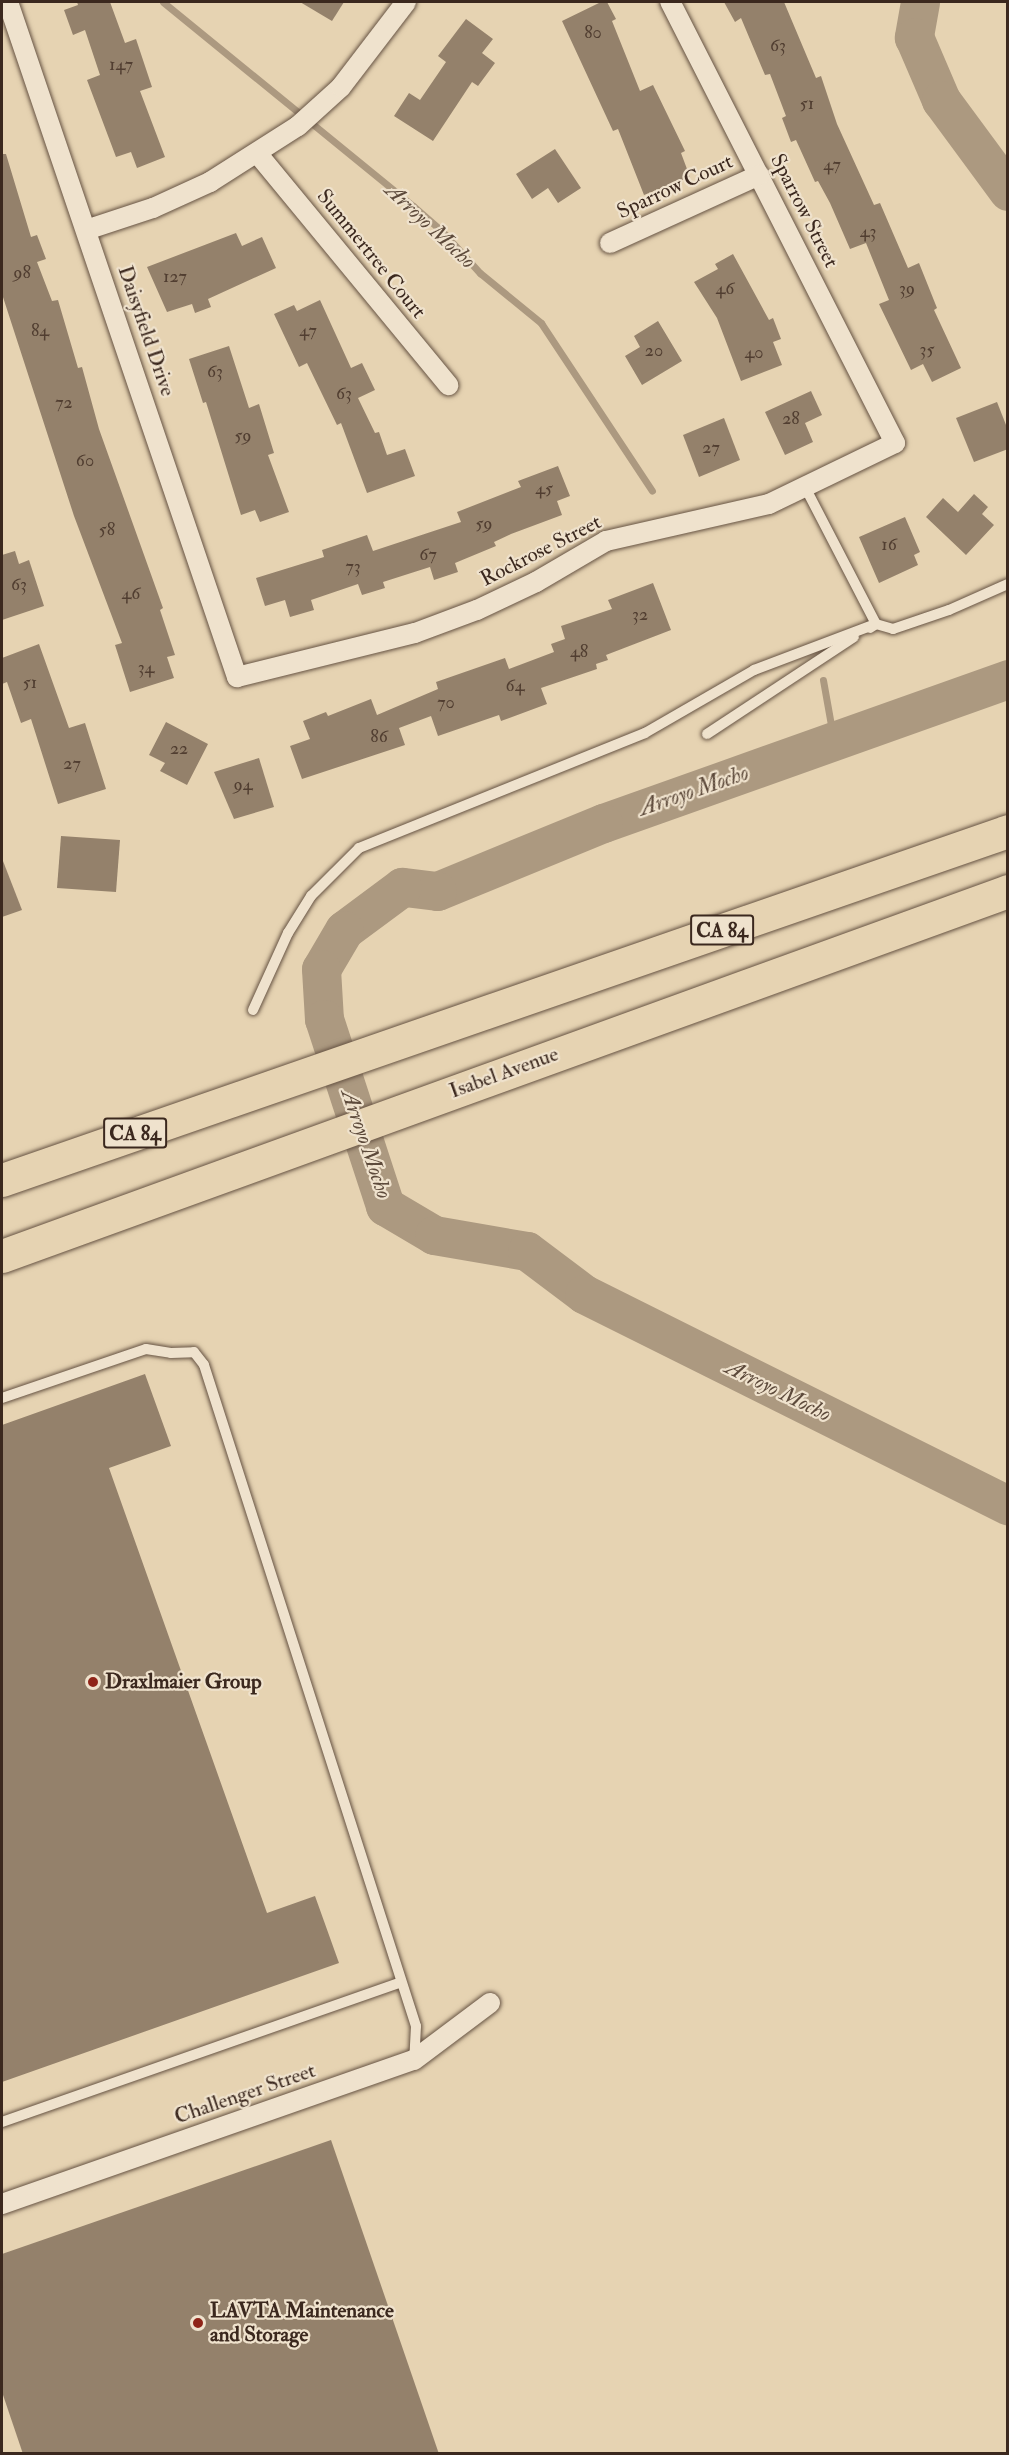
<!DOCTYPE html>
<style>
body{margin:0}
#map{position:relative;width:1009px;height:2455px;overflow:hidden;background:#e6d3b2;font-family:"IM FELL Double Pica",serif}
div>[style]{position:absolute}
.stream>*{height:7px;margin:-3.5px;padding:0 3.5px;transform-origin:3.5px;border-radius:3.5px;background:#ac9980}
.river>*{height:39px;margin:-19.5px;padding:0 19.5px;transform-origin:19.5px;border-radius:19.5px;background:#ac9980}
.building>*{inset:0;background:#94816b}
.roads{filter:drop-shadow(0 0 2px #665343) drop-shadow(0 0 2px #665343)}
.lane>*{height:10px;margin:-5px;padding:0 5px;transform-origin:5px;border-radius:5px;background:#efe2cd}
.street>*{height:20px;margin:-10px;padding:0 10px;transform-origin:10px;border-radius:10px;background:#efe2cd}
.highway>*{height:33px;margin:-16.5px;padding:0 16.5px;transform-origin:16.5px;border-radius:16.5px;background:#e6d3b2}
.dots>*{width:16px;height:16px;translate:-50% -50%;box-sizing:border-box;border:3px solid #efe2cd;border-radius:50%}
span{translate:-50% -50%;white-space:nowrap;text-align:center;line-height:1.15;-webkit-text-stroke:4.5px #efe2cd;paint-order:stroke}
.number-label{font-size:18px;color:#513e31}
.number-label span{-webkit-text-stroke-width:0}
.shield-label span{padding:2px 4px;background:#efe2cd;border:2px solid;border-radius:4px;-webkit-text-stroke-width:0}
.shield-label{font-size:20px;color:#3b281e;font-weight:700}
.street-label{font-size:21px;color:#3b281e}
.poi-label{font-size:21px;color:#3b281e;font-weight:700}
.left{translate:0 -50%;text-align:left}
.water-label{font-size:22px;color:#5d4a3b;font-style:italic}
.frame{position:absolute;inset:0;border:3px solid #3b281e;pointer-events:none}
</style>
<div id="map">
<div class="stream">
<div style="left:163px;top:2px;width:323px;rotate:39.2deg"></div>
<div style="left:413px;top:206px;width:38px;rotate:41deg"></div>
<div style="left:442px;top:231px;width:57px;rotate:47.9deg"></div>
<div style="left:480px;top:273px;width:79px;rotate:39.3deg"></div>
<div style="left:541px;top:323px;width:201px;rotate:56.5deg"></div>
<div style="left:823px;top:680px;width:63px;rotate:79.9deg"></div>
</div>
<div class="river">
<div style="left:920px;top:2px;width:36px;rotate:100deg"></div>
<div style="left:914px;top:37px;width:69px;rotate:66.8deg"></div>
<div style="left:941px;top:100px;width:113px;rotate:53.6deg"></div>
<div style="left:1008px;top:679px;width:430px;rotate:160.4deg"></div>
<div style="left:603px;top:823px;width:179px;rotate:157.7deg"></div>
<div style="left:437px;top:891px;width:35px;rotate:-173deg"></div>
<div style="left:402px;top:887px;width:72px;rotate:143.4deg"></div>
<div style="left:344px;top:930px;width:45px;rotate:120.5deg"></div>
<div style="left:321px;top:969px;width:50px;rotate:86.6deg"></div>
<div style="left:324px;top:1019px;width:197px;rotate:71.9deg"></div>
<div style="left:385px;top:1206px;width:57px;rotate:30.6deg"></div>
<div style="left:434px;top:1235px;width:94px;rotate:9.8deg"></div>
<div style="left:527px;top:1251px;width:71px;rotate:37deg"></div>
<div style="left:584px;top:1294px;width:474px;rotate:26.5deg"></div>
</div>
<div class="building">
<div style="clip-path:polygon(77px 2px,110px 2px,125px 43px,136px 39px,152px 87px,140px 91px,165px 157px,137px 168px,131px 152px,116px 157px,87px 80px,100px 75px,85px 30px,73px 35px,64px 10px,78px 5px)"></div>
<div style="clip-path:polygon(300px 2px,344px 2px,332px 21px)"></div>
<div style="clip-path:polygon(601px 2px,607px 2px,616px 19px,612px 21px,640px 91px,653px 85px,685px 151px,681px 153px,690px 177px,644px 195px,618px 129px,613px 131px,562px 21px)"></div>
<div style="clip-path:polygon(724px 2px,784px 2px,816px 78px,821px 76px,837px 124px,874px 205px,880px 203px,908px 268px,919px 263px,937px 308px,934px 310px,961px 368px,932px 382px,923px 364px,911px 370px,879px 304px,889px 300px,866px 243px,850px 249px,830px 203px,818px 181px,815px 182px,796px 140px,791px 142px,782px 118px,786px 116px,770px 74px,765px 75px,741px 18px,735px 22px)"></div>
<div style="clip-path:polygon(466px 19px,493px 39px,482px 53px,495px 63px,478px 86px,472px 82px,433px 141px,394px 116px,409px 93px,420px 100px,446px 62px,438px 56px)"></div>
<div style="clip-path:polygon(555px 149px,581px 188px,558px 203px,548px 188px,532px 199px,516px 174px)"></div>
<div style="clip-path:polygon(2px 154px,6px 154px,31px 237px,37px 235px,46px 259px,37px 262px,52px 301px,58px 300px,78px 368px,82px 367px,99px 429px,163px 608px,160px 610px,175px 655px,167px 657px,174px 678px,130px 692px,115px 645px,122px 643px,74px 516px,2px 294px)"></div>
<div style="clip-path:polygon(236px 233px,242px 246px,262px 237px,276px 268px,208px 299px,211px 307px,195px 313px,192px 304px,167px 312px,147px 267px)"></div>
<div style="clip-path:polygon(733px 254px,769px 320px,773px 318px,781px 339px,773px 342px,782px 365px,741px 381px,717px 318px,694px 282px,718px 269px,715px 264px)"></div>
<div style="clip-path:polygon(320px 300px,351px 368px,362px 363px,375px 390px,358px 398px,375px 433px,379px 432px,387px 455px,405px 449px,415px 476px,367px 493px,341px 423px,337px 425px,307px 363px,299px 367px,274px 314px,294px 305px,297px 311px)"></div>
<div style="clip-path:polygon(658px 321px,682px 361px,642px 385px,625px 356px,640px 347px,634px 336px)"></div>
<div style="clip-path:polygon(229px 346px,249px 408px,259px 404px,274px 453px,268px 455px,289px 512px,260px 522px,255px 510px,241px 515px,206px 402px,203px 403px,189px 359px)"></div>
<div style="clip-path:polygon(811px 391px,822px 415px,805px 423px,813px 442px,785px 455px,765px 412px)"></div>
<div style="clip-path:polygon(997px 402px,1008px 430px,1008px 449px,974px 462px,956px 418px)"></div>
<div style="clip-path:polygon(724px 418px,740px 460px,699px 477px,683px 435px)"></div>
<div style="clip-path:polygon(558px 466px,570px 496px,557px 501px,562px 515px,511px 534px,494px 542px,496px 546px,455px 563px,458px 572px,434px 580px,430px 567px,383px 582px,385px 588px,362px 595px,358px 584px,311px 600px,314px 610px,290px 617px,285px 600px,265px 606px,256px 578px,324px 557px,322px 550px,367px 535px,373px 551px,461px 522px,457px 512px,521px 487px,518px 481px)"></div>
<div style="clip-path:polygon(974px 494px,988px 507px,982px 514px,994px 525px,966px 555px,926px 517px,943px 498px,958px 512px)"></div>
<div style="clip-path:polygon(905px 517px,920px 552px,914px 555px,918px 565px,879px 583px,859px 537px)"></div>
<div style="clip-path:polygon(15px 551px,19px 564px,29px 560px,44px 606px,2px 620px,2px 555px)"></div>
<div style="clip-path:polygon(653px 583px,671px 630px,606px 655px,608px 660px,596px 664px,597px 669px,541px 688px,547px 704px,501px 721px,499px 715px,438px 736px,431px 716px,399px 728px,405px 745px,302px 779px,290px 746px,310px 739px,303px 721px,326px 712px,328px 716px,371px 699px,377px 715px,438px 689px,436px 682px,505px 658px,509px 669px,554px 652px,551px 644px,565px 639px,561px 626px,612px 609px,608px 600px)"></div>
<div style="clip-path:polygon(39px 644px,69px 728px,85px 723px,106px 789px,58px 804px,31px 719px,21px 723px,7px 682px,2px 684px,2px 658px)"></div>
<div style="clip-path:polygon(166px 722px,208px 744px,187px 785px,160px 771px,165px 763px,149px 755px)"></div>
<div style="clip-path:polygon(259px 758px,274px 807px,234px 819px,214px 772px)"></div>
<div style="clip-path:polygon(61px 836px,120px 840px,116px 892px,57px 888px)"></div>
<div style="clip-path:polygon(3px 861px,22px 910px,2px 917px,2px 862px)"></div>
<div style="clip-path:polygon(145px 1374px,171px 1446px,109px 1468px,267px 1913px,315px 1896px,339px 1963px,2px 2082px,2px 1425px)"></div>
<div style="clip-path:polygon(331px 2140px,439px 2454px,23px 2454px,2px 2392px,2px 2254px)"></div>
</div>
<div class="roads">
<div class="lane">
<div style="left:805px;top:487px;width:154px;rotate:62.6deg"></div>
<div style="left:876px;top:624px;width:7px;rotate:146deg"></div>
<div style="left:707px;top:734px;width:176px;rotate:-33.4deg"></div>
<div style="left:253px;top:1010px;width:85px;rotate:-65.6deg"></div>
<div style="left:288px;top:933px;width:44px;rotate:-58.1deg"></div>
<div style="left:311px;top:896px;width:68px;rotate:-45deg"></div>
<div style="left:359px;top:848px;width:308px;rotate:-21.9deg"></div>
<div style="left:645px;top:733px;width:126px;rotate:-30deg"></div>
<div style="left:754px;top:670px;width:130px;rotate:-20.7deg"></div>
<div style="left:876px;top:624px;width:18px;rotate:16deg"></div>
<div style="left:893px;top:629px;width:59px;rotate:-18.7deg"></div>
<div style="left:949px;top:610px;width:64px;rotate:-23.8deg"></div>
<div style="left:2px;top:1398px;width:152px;rotate:-18.8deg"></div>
<div style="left:146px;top:1349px;width:25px;rotate:9deg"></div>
<div style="left:171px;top:1353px;width:23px;rotate:-2deg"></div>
<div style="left:194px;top:1352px;width:16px;rotate:52deg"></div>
<div style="left:204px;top:1365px;width:694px;rotate:72.22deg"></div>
<div style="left:416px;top:2026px;width:34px;rotate:93deg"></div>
<div style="left:2px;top:2122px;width:422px;rotate:-19.3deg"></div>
</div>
<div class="street">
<div style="left:8px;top:2px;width:713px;rotate:71.26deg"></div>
<div style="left:237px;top:677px;width:183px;rotate:-13.9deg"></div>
<div style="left:415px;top:633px;width:66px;rotate:-20.4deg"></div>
<div style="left:477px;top:610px;width:65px;rotate:-25.4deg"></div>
<div style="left:536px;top:582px;width:81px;rotate:-30.4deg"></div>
<div style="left:606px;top:541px;width:167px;rotate:-12.8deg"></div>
<div style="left:769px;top:504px;width:140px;rotate:-25.8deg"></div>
<div style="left:895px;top:443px;width:495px;rotate:-117deg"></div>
<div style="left:257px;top:153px;width:301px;rotate:50.5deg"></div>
<div style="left:86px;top:230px;width:71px;rotate:-18.2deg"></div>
<div style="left:153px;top:208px;width:63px;rotate:-24.5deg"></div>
<div style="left:210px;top:182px;width:104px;rotate:-32.5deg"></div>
<div style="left:298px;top:126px;width:58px;rotate:-42.2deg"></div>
<div style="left:341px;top:87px;width:107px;rotate:-52.6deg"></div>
<div style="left:610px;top:243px;width:164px;rotate:-24.5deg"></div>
<div style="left:2px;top:2204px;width:436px;rotate:-19.3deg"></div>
<div style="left:414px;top:2060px;width:95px;rotate:-36.9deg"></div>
</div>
<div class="highway">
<div style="left:2px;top:1180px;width:1065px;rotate:-19.13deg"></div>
<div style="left:2px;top:1256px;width:1070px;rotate:-19.94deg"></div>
</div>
</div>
<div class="dots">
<div style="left:93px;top:1682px;background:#8f2418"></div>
<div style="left:198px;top:2323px;background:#8f2418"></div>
</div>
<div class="number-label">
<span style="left:593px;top:33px">80</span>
<span style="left:778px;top:46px">63</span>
<span style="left:121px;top:65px">147</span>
<span style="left:807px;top:104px">51</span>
<span style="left:832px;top:165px">47</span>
<span style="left:868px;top:232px">43</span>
<span style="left:22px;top:273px">98</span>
<span style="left:175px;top:277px">127</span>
<span style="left:725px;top:289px">46</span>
<span style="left:907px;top:289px">39</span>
<span style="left:40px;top:331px">84</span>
<span style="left:308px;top:331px">47</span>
<span style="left:927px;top:350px">35</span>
<span style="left:654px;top:351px">20</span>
<span style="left:754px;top:353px">40</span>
<span style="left:215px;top:372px">63</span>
<span style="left:344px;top:394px">63</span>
<span style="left:64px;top:403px">72</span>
<span style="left:791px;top:419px">28</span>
<span style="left:243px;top:436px">59</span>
<span style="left:711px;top:448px">27</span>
<span style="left:85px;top:461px">60</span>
<span style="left:544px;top:489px">45</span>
<span style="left:484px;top:524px">59</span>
<span style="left:107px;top:530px">58</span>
<span style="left:889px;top:545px">16</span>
<span style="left:428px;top:555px">67</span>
<span style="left:353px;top:567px">73</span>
<span style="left:19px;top:585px">63</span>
<span style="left:131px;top:594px">46</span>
<span style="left:640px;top:615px">32</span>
<span style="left:579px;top:652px">48</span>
<span style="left:146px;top:668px">34</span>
<span style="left:30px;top:683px">51</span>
<span style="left:515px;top:686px">64</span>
<span style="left:446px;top:703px">70</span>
<span style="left:379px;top:737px">86</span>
<span style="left:179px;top:749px">22</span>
<span style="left:72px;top:764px">27</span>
<span style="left:243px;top:785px">94</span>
</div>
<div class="shield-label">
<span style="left:722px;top:930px">CA 84</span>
<span style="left:135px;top:1133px">CA 84</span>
</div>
<div class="street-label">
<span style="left:675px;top:187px;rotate:-25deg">Sparrow Court</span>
<span style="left:804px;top:211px;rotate:63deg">Sparrow Street</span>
<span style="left:371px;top:254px;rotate:51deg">Summertree Court</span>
<span style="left:146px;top:331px;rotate:71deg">Daisyfield Drive</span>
<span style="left:541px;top:551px;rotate:-27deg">Rockrose Street</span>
<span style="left:504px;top:1073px;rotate:-20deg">Isabel Avenue</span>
<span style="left:245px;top:2094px;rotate:-19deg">Challenger Street</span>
</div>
<div class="poi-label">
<span class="left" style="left:105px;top:1682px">Draxlmaier Group</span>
<span class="left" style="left:210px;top:2323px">LAVTA Maintenance<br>and Storage</span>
</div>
<div class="water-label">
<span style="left:430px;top:226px;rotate:43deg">Arroyo Mocho</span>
<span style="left:694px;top:791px;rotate:-19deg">Arroyo Mocho</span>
<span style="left:366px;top:1144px;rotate:71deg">Arroyo Mocho</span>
<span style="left:778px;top:1391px;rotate:26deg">Arroyo Mocho</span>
</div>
<div class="frame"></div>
</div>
